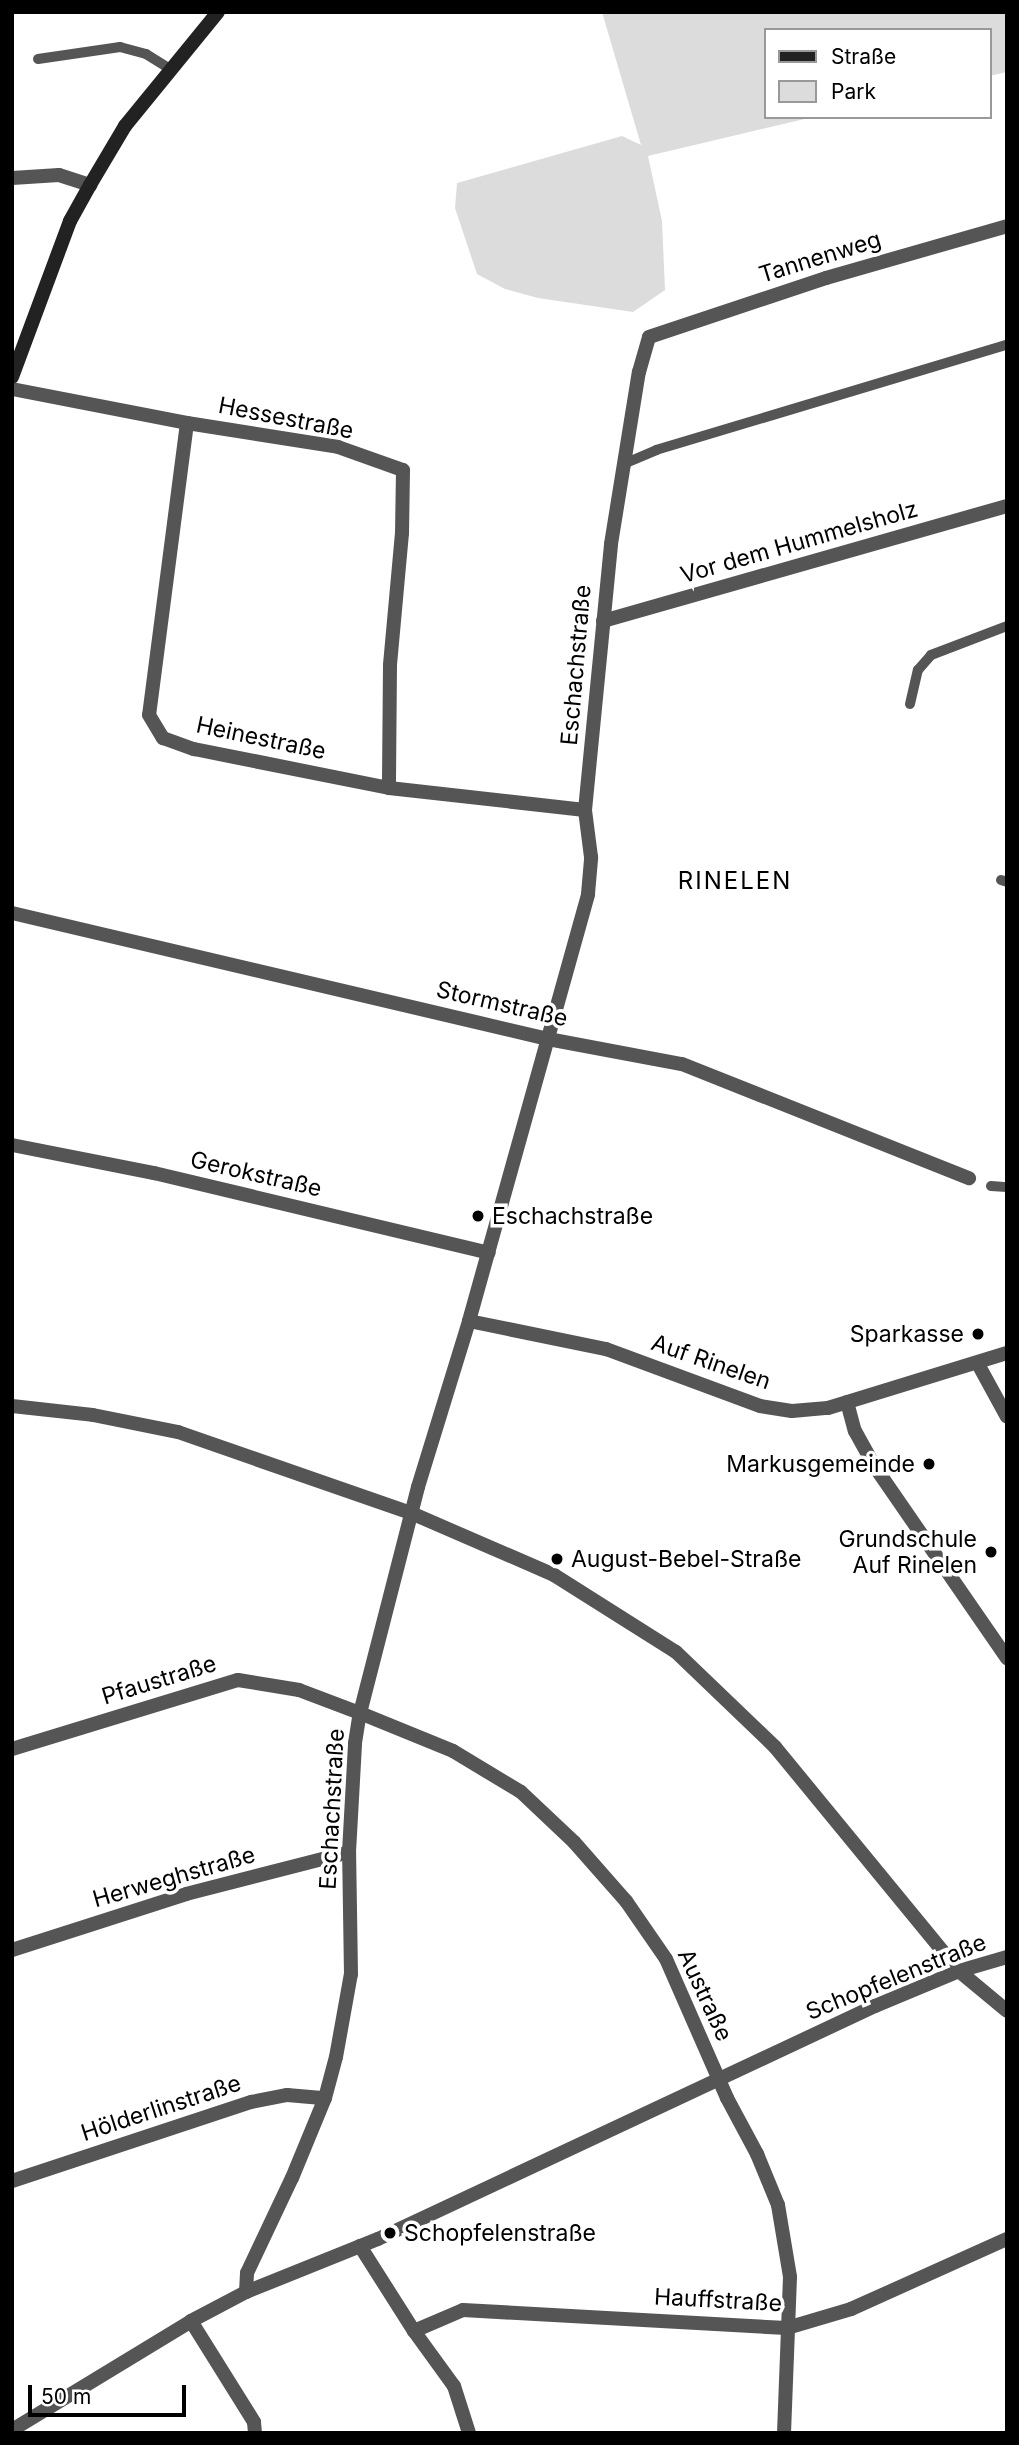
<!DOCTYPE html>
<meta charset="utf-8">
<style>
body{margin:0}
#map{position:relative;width:1019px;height:2445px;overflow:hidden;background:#fff;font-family:Inter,sans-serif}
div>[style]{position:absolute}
.green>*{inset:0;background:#dcdcdc}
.service>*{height:10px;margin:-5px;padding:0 5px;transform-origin:5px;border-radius:5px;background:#555}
.minor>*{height:14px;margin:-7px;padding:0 7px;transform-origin:7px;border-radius:7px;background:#555}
.tertiary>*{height:14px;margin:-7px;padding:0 7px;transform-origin:7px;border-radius:7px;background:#555}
.secondary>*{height:14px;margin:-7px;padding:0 7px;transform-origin:7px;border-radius:7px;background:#222}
.dots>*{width:19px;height:19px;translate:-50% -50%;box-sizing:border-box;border:4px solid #fff;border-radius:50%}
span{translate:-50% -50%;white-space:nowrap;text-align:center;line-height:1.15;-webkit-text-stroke:7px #fff;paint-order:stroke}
.street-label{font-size:23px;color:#000}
.poi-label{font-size:23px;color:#000}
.left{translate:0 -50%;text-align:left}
.right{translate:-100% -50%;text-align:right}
.neighbourhood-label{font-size:24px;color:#000;letter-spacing:2px}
.frame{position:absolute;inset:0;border:14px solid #000;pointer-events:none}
.legend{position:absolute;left:764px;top:28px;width:228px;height:91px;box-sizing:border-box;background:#fff;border:2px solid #999;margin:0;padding:9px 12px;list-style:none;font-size:21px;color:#000}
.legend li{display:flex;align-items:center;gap:14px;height:35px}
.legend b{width:35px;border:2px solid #999}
.scale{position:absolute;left:28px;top:2385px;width:158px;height:32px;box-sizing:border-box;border:4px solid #000;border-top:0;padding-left:9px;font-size:21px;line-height:24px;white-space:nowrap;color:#000;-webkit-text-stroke:5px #fff;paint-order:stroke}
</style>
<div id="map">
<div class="green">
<div style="clip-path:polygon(602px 12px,1007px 12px,1007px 72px,989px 76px,989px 30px,765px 30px,765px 117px,813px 117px,648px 156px,662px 221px,665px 290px,633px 312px,538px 298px,505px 289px,477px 274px,455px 208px,457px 183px,622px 136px,641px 145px)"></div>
</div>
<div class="service">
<div style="left:38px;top:59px;width:83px;rotate:-8.3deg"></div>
<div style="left:120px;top:47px;width:27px;rotate:15deg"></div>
<div style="left:146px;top:54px;width:28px;rotate:32deg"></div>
<div style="left:626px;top:463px;width:33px;rotate:-23deg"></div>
<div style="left:656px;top:450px;width:366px;rotate:-16.7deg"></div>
<div style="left:910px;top:704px;width:35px;rotate:-77deg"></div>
<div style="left:918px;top:670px;width:20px;rotate:-49deg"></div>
<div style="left:931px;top:655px;width:81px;rotate:-20.9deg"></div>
<div style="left:1001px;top:880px;width:6px;rotate:18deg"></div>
<div style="left:991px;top:1186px;width:16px;rotate:4deg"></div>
</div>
<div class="minor">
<div style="left:12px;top:178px;width:47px;rotate:-3.7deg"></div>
<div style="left:59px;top:175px;width:33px;rotate:18deg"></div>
<div style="left:12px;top:389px;width:178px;rotate:11deg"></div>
<div style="left:187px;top:423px;width:153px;rotate:9deg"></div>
<div style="left:338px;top:447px;width:69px;rotate:19.5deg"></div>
<div style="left:403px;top:470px;width:63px;rotate:90.9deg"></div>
<div style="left:402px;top:533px;width:133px;rotate:95.2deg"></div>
<div style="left:390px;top:665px;width:123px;rotate:90.5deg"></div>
<div style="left:187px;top:423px;width:294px;rotate:97.4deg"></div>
<div style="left:149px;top:715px;width:27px;rotate:59deg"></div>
<div style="left:163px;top:738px;width:33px;rotate:20deg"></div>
<div style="left:194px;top:749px;width:199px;rotate:11.3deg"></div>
<div style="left:389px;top:788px;width:197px;rotate:6.4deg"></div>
<div style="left:603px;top:621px;width:420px;rotate:-15.9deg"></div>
<div style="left:12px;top:913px;width:551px;rotate:13.23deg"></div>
<div style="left:548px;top:1039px;width:136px;rotate:10.6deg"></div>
<div style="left:682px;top:1064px;width:309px;rotate:21.7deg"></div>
<div style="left:12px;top:1145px;width:145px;rotate:11.2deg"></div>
<div style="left:154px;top:1173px;width:344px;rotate:13.4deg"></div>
<div style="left:469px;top:1321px;width:140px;rotate:11.6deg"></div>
<div style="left:606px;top:1349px;width:164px;rotate:20.3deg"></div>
<div style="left:760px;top:1406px;width:32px;rotate:9deg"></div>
<div style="left:792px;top:1411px;width:36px;rotate:-5deg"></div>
<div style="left:828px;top:1408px;width:187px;rotate:-17.1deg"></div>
<div style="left:978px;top:1364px;width:60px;rotate:61.3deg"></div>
<div style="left:847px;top:1402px;width:30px;rotate:75deg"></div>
<div style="left:855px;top:1431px;width:38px;rotate:61deg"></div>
<div style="left:873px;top:1464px;width:236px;rotate:55.4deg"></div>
<div style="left:12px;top:1406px;width:81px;rotate:6.3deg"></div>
<div style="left:93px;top:1415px;width:87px;rotate:11.3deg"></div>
<div style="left:178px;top:1432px;width:247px;rotate:19.2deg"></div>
<div style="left:411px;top:1513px;width:156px;rotate:23.4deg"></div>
<div style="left:554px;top:1575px;width:144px;rotate:32.3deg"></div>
<div style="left:676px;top:1652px;width:137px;rotate:43.8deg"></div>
<div style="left:775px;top:1747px;width:290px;rotate:50.6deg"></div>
<div style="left:959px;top:1971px;width:50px;rotate:-16.3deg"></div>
<div style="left:12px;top:1749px;width:236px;rotate:-17deg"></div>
<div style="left:238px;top:1680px;width:62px;rotate:9.3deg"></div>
<div style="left:299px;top:1690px;width:65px;rotate:20.7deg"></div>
<div style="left:360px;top:1713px;width:100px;rotate:22.2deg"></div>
<div style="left:453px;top:1751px;width:79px;rotate:31.1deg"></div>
<div style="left:521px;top:1792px;width:73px;rotate:43.3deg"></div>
<div style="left:574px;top:1842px;width:79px;rotate:48.6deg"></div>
<div style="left:626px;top:1901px;width:70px;rotate:55.4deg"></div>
<div style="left:666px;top:1959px;width:152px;rotate:66.3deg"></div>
<div style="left:727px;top:2098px;width:64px;rotate:61.8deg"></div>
<div style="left:757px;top:2154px;width:55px;rotate:67.6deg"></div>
<div style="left:778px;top:2205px;width:73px;rotate:80.5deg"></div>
<div style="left:790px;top:2277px;width:156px;rotate:92.2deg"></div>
<div style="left:12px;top:1950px;width:183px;rotate:-17.8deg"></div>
<div style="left:186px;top:1894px;width:168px;rotate:-14.4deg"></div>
<div style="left:12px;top:2181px;width:252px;rotate:-18.3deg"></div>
<div style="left:251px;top:2102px;width:37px;rotate:-11deg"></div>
<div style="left:287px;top:2095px;width:38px;rotate:5deg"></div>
<div style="left:360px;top:2246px;width:101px;rotate:57.6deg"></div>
<div style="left:414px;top:2331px;width:68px;rotate:54deg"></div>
<div style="left:454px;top:2386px;width:49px;rotate:72.3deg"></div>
<div style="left:246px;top:2292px;width:19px;rotate:-87deg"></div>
<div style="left:247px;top:2273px;width:105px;rotate:-64.7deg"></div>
<div style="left:292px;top:2178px;width:87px;rotate:-67.6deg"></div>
<div style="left:325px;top:2098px;width:42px;rotate:-75deg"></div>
<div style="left:336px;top:2057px;width:84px;rotate:-79.8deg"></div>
<div style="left:351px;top:1974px;width:122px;rotate:-90.9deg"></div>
<div style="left:349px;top:1852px;width:109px;rotate:-86.8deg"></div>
<div style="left:355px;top:1743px;width:30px;rotate:-81deg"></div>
<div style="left:360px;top:1713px;width:233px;rotate:-75.6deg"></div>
<div style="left:418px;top:1487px;width:174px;rotate:-72.9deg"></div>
<div style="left:469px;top:1321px;width:443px;rotate:-74.4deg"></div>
<div style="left:588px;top:894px;width:37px;rotate:-85deg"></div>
<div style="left:591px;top:857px;width:47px;rotate:-97.3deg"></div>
<div style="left:585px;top:810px;width:267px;rotate:-84.4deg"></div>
<div style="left:611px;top:544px;width:174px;rotate:-80.8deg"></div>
<div style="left:639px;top:372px;width:36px;rotate:-74deg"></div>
<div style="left:649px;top:337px;width:187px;rotate:-18.4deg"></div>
<div style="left:826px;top:278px;width:188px;rotate:-16deg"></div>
<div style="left:191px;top:2321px;width:119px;rotate:58deg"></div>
<div style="left:254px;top:2422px;width:11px;rotate:85deg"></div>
<div style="left:414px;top:2331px;width:53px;rotate:-23.2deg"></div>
<div style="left:463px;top:2310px;width:324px;rotate:3.2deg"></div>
<div style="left:787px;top:2328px;width:67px;rotate:-16.5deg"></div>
<div style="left:851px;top:2309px;width:171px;rotate:-24.2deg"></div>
</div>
<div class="tertiary">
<div style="left:12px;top:2430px;width:210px;rotate:-31.3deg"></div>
<div style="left:191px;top:2321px;width:62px;rotate:-27.8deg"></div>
<div style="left:246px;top:2292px;width:142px;rotate:-21.9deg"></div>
<div style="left:378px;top:2239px;width:549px;rotate:-25.12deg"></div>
<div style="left:875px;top:2006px;width:91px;rotate:-22.6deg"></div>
<div style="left:959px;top:1971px;width:62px;rotate:39.8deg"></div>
</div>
<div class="secondary">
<div style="left:12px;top:377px;width:166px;rotate:-69.6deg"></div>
<div style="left:70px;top:221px;width:41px;rotate:-60.9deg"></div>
<div style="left:90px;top:185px;width:69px;rotate:-59.3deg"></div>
<div style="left:125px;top:126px;width:147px;rotate:-50.8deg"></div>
</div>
<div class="dots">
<div style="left:478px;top:1216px;background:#000"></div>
<div style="left:978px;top:1334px;background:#000"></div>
<div style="left:929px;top:1464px;background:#000"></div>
<div style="left:991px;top:1552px;background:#000"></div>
<div style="left:557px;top:1559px;background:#000"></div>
<div style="left:390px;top:2233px;background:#000"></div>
</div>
<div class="street-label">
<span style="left:820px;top:257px;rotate:-17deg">Tannenweg</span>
<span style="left:286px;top:418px;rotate:11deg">Hessestraße</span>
<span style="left:799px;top:542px;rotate:-16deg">Vor dem Hummelsholz</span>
<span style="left:576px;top:665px;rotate:-85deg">Eschachstraße</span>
<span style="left:261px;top:738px;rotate:12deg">Heinestraße</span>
<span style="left:502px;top:1004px;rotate:13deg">Stormstraße</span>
<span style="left:256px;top:1174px;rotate:13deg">Gerokstraße</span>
<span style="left:711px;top:1362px;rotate:19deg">Auf Rinelen</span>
<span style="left:159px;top:1680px;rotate:-17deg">Pfaustraße</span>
<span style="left:332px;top:1809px;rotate:-87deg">Eschachstraße</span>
<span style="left:174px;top:1877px;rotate:-16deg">Herweghstraße</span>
<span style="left:896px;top:1977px;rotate:-22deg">Schopfelenstraße</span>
<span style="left:705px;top:1995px;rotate:65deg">Austraße</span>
<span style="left:161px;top:2108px;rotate:-18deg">Hölderlinstraße</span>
<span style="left:718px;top:2300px;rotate:3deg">Hauffstraße</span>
</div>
<div class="poi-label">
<span class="left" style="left:492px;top:1216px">Eschachstraße</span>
<span class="right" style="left:964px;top:1334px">Sparkasse</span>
<span class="right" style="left:915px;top:1464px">Markusgemeinde</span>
<span class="right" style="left:977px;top:1552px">Grundschule<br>Auf Rinelen</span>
<span class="left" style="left:571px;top:1559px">August-Bebel-Straße</span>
<span class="left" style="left:404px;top:2233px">Schopfelenstraße</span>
</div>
<div class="neighbourhood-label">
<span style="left:735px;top:881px">RINELEN</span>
</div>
<div class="frame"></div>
<ul class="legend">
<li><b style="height:9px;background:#222"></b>Straße</li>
<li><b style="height:19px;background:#dcdcdc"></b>Park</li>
</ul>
<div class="scale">50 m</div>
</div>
